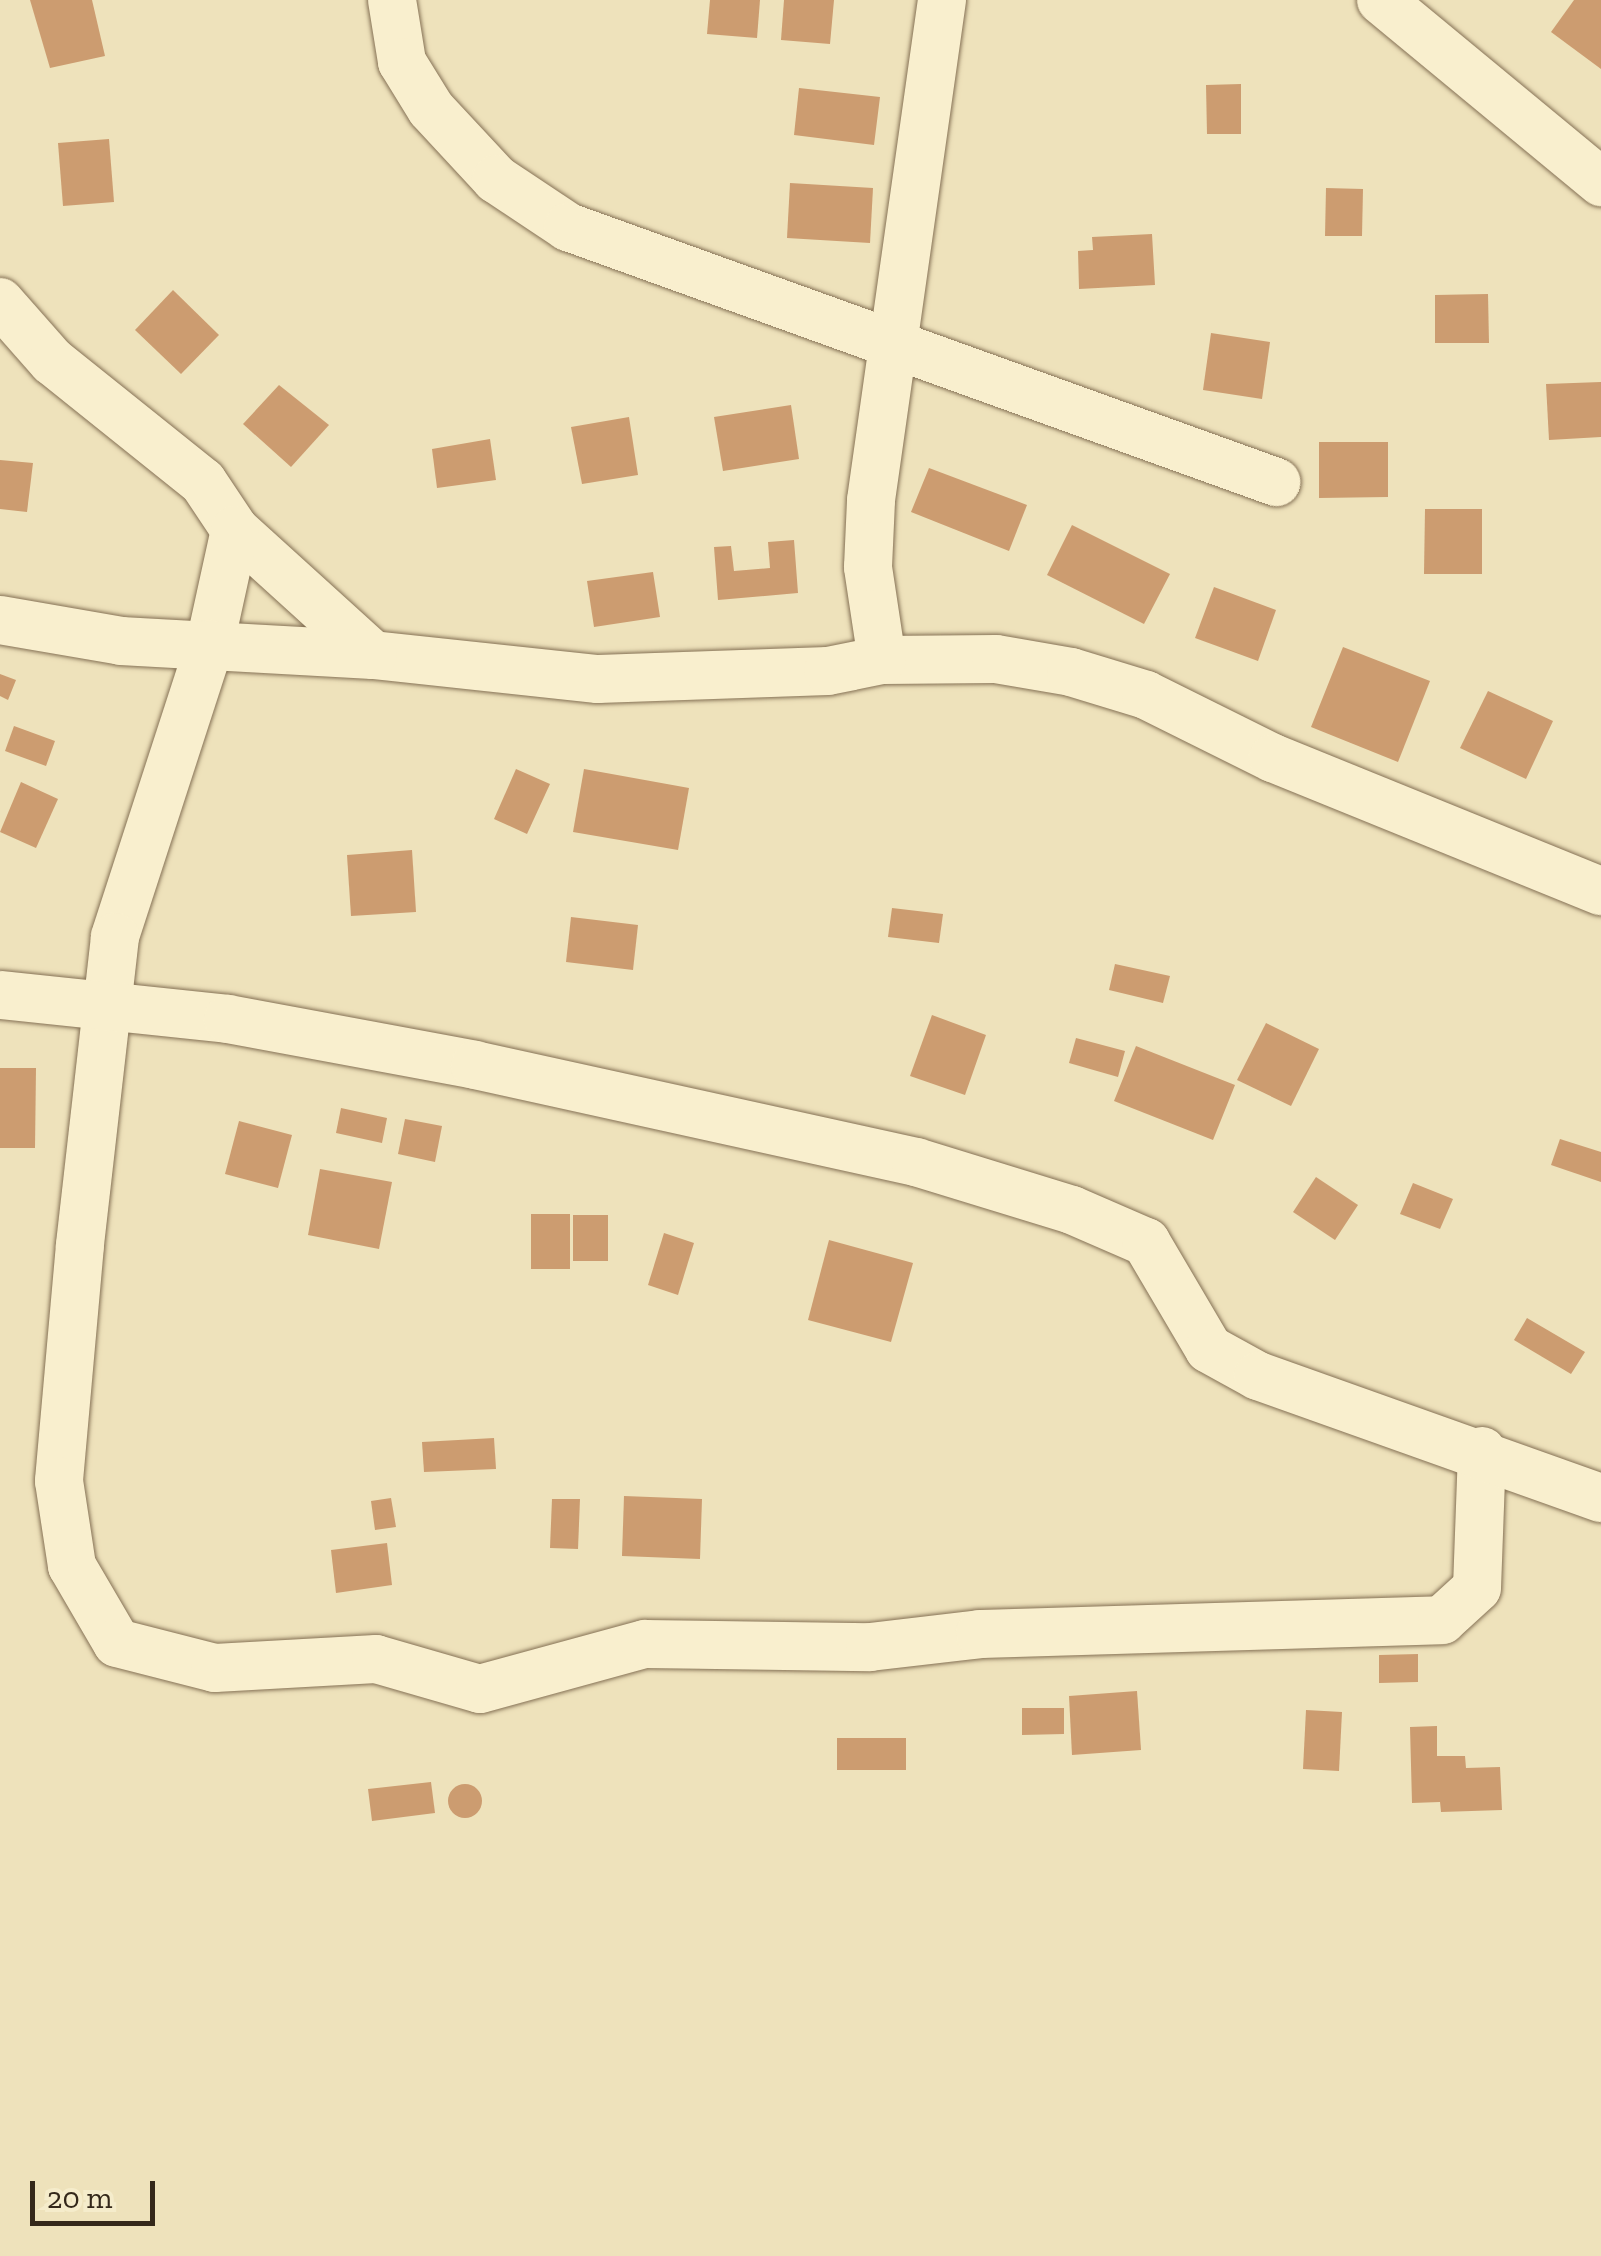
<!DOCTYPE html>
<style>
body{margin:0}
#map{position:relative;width:1601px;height:2256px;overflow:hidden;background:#eee2bb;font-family:"Zilla Slab",serif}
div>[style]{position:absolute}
.building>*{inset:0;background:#cc9c70}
.round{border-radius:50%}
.roads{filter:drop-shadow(0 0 2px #857155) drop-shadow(0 0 2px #857155)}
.minor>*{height:48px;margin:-24px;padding:0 24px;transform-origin:24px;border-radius:24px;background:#f9efce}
span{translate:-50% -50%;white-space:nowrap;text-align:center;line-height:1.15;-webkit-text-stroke:8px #f5eccb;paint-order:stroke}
.scale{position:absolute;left:30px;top:2181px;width:125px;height:45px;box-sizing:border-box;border:5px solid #34281a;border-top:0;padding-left:12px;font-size:30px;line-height:35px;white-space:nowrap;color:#34281a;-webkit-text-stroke:8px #f5eccb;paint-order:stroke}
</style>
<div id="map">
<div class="building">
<div style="clip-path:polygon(30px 0,92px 0,105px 56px,50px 68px)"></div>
<div style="clip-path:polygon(710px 0,760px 0,757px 38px,707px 34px)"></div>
<div style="clip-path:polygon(784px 0,834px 0,830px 44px,781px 40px)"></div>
<div style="clip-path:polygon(1574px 0,1601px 0,1601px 69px,1551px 32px)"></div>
<div style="clip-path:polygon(1241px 84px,1241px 134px,1207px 134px,1206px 85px)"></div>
<div style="clip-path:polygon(799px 88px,880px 97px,874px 145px,794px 135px)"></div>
<div style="clip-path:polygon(109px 139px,114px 202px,63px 206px,58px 143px)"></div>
<div style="clip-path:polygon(790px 183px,873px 188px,870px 243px,787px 238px)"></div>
<div style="clip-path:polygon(1326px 188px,1363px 189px,1362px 236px,1325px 236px)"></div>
<div style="clip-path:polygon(1152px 234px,1155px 285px,1079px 289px,1078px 251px,1093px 250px,1092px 237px)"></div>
<div style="clip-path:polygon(173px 290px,219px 335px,181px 374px,135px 330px)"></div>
<div style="clip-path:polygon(1488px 294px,1489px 343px,1435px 343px,1435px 295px)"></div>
<div style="clip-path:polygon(1211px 333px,1270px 342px,1262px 399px,1203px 390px)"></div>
<div style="clip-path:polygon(1601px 382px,1601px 437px,1549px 440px,1546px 384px)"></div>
<div style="clip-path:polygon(279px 385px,329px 425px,291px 467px,243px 424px)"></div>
<div style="clip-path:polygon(791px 405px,799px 459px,723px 471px,714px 417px)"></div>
<div style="clip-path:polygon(629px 417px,638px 475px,582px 484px,571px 427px)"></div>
<div style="clip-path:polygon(490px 439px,496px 480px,437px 488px,432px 449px)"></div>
<div style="clip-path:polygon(1319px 442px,1388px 442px,1388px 497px,1319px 498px)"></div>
<div style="clip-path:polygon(0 460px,33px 463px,27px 512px,0 509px)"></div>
<div style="clip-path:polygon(929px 468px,1027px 505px,1009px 551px,911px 512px)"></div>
<div style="clip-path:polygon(1425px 509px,1482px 509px,1482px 574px,1424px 574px)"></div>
<div style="clip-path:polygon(1072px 525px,1170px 574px,1144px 624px,1047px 575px)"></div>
<div style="clip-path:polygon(794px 540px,798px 593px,718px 600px,714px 547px,731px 546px,734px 571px,770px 568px,768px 542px)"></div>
<div style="clip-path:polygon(653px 572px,660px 617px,594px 627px,587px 581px)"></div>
<div style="clip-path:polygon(1214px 587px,1276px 610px,1258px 661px,1195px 638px)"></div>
<div style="clip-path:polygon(1343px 647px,1430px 681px,1398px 762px,1311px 727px)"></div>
<div style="clip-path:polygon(0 674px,16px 680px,8px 700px,0 696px)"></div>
<div style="clip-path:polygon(1488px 691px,1553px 721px,1526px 779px,1460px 748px)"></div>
<div style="clip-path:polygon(14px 726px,55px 741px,46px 766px,5px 751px)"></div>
<div style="clip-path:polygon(516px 769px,550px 784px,527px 834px,494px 819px)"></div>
<div style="clip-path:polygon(584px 769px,689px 788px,678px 850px,573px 832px)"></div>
<div style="clip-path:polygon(21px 782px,58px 799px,36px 848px,0 832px)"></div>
<div style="clip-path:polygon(412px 850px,416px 912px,351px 916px,347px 855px)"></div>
<div style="clip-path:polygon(892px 908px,943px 914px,939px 943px,888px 937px)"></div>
<div style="clip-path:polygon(571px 917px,638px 925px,633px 970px,566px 962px)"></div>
<div style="clip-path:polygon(1115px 964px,1170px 976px,1163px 1003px,1109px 990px)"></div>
<div style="clip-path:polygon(932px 1015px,986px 1035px,965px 1095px,910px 1076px)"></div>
<div style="clip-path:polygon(1266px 1023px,1319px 1049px,1291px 1106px,1237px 1080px)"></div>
<div style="clip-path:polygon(1076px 1038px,1125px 1051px,1118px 1077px,1069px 1063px)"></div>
<div style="clip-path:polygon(1136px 1046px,1235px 1085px,1213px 1140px,1114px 1101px)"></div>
<div style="clip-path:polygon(0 1068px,36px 1068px,35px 1148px,0 1148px)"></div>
<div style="clip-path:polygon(341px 1108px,387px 1118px,382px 1143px,336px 1133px)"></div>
<div style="clip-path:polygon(405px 1119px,442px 1126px,435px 1162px,398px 1154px)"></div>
<div style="clip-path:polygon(239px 1121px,292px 1135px,278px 1188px,225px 1174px)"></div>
<div style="clip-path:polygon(1560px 1139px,1601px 1152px,1601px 1182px,1551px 1165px)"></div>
<div style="clip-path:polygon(320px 1169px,392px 1182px,379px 1249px,308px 1235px)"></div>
<div style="clip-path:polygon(1316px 1177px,1358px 1205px,1335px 1240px,1293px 1212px)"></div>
<div style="clip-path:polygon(1413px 1183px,1453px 1199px,1440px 1229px,1400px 1214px)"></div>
<div style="clip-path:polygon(531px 1214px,570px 1214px,570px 1269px,531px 1269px)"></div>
<div style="clip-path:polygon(573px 1215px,608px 1215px,608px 1261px,573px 1261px)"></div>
<div style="clip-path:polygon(664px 1233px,694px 1243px,678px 1295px,648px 1285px)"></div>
<div style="clip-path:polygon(829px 1240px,913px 1263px,891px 1342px,808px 1320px)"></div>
<div style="clip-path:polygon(1527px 1318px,1585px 1352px,1571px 1374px,1514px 1340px)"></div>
<div style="clip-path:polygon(494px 1438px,496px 1469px,424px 1472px,422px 1442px)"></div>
<div style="clip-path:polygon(624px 1496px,702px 1499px,700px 1559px,622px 1556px)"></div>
<div style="clip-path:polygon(391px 1498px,396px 1527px,375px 1530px,371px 1501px)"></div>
<div style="clip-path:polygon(552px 1499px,580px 1499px,578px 1549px,550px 1548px)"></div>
<div style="clip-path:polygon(387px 1543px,392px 1585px,336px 1593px,331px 1550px)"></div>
<div style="clip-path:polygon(1418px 1654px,1418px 1682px,1379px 1683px,1379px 1655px)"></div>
<div style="clip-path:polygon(1137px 1691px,1141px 1750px,1072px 1755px,1069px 1696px)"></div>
<div style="clip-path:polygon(1022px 1708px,1064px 1708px,1064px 1734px,1022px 1735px)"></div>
<div style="clip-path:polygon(1306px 1710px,1342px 1712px,1339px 1771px,1303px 1769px)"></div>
<div style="clip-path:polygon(1437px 1726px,1437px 1756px,1465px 1756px,1466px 1768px,1500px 1767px,1502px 1810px,1441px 1812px,1440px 1802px,1412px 1803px,1410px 1727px)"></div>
<div style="clip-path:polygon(837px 1738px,906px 1738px,906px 1770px,837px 1770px)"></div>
<div style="clip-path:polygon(431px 1782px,435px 1813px,372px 1821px,368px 1789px)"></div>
<div class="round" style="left:448px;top:1784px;width:34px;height:34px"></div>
</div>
<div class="roads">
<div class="minor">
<div style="left:392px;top:0;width:63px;rotate:80.8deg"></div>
<div style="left:402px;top:62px;width:55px;rotate:58.3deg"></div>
<div style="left:431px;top:109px;width:96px;rotate:47.1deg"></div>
<div style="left:496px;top:179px;width:87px;rotate:33.7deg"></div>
<div style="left:568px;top:227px;width:753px;rotate:19.81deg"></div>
<div style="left:1381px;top:0;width:286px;rotate:39.6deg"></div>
<div style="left:0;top:302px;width:79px;rotate:48.6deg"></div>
<div style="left:52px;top:361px;width:193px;rotate:38.7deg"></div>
<div style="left:203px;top:482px;width:58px;rotate:56.3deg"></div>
<div style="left:235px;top:530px;width:186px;rotate:42.2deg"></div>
<div style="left:373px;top:655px;width:226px;rotate:6.1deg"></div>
<div style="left:598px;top:679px;width:230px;rotate:-2deg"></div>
<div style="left:828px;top:671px;width:55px;rotate:-11.5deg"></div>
<div style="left:882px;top:660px;width:114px;rotate:-0.5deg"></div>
<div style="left:996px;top:659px;width:76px;rotate:9.8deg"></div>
<div style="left:1071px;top:672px;width:78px;rotate:17deg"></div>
<div style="left:1146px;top:695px;width:142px;rotate:26.4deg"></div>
<div style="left:1273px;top:758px;width:354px;rotate:22.1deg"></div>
<div style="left:235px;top:530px;width:117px;rotate:102.4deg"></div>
<div style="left:210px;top:644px;width:308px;rotate:108deg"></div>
<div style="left:115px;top:937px;width:310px;rotate:96.5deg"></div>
<div style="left:80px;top:1245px;width:237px;rotate:95.1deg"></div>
<div style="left:59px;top:1481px;width:86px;rotate:81.3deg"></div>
<div style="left:72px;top:1566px;width:89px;rotate:59.7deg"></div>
<div style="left:117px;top:1643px;width:101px;rotate:14.3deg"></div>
<div style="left:215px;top:1668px;width:161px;rotate:-3.2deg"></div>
<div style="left:376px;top:1659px;width:108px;rotate:16.1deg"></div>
<div style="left:480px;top:1689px;width:171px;rotate:-15.3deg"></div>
<div style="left:645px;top:1644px;width:225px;rotate:0.8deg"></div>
<div style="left:870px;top:1647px;width:111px;rotate:-6.7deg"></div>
<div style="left:980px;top:1634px;width:462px;rotate:-1.7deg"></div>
<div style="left:1442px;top:1620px;width:47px;rotate:-42.4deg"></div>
<div style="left:1477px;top:1588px;width:137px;rotate:-87.9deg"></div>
<div style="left:0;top:620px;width:123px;rotate:9.8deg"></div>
<div style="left:121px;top:641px;width:252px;rotate:3.2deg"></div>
<div style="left:882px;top:660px;width:94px;rotate:-98.6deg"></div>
<div style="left:868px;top:567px;width:67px;rotate:-87.4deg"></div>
<div style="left:871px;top:500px;width:505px;rotate:-81.92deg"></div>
<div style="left:0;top:995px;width:229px;rotate:6deg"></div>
<div style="left:228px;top:1019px;width:251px;rotate:10.5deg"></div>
<div style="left:475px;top:1065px;width:452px;rotate:12.4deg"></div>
<div style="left:916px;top:1162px;width:163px;rotate:17.1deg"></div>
<div style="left:1072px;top:1210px;width:81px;rotate:23.4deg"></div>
<div style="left:1146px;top:1242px;width:124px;rotate:59.5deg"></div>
<div style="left:1209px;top:1349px;width:56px;rotate:28.9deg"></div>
<div style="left:1258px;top:1376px;width:364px;rotate:19.6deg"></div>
</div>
</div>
<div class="scale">20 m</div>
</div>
